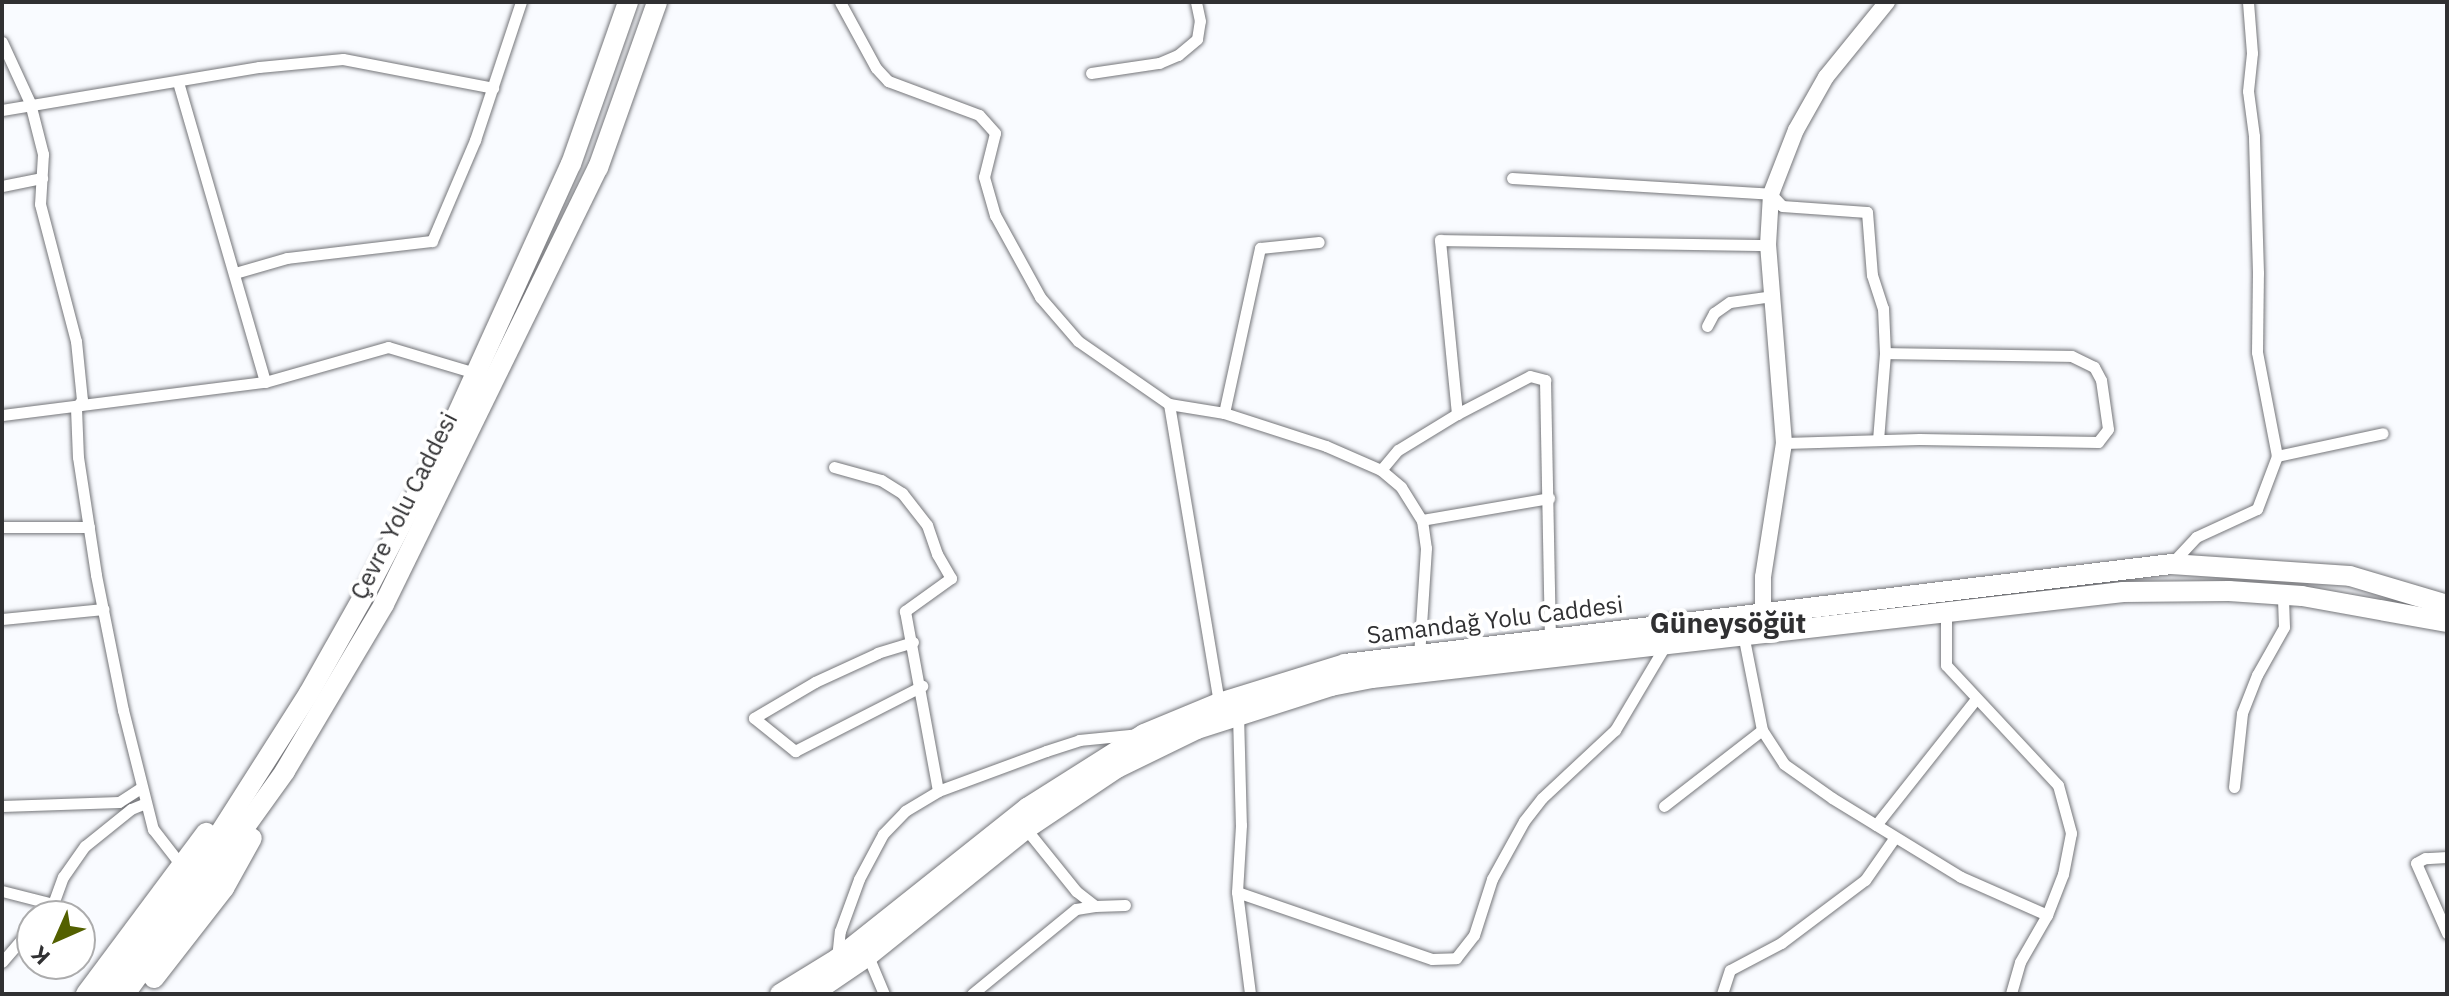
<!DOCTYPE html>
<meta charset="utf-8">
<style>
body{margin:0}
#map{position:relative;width:2449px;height:996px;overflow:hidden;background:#f9fbff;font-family:"IBM Plex Sans",sans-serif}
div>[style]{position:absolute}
.roads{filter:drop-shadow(0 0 2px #75767a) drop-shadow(0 0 2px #75767a)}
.street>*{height:11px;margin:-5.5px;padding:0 5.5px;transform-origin:5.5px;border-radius:5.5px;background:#fff}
.secondary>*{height:16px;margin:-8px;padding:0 8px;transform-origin:8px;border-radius:8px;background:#fff}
.highway>*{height:20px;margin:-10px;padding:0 10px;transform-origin:10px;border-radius:10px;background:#fff}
span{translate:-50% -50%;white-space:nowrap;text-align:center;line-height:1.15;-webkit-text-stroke:8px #fff;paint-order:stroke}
.street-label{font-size:24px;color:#303032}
.quarter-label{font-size:28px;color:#303032;font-weight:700}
.frame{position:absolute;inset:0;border:4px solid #303032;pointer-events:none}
.north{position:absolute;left:16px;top:900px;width:80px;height:80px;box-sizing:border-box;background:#fff;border:2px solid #acacad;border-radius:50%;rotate:225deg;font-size:22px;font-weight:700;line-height:32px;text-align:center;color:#303032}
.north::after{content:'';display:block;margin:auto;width:28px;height:36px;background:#536000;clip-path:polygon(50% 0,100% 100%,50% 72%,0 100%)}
</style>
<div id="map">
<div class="roads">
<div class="street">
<div style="left:840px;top:2px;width:75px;rotate:61.4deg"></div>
<div style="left:876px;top:68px;width:18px;rotate:47deg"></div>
<div style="left:888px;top:81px;width:97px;rotate:20.5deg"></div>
<div style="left:979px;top:115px;width:24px;rotate:48deg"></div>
<div style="left:995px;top:133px;width:45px;rotate:104deg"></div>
<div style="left:984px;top:177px;width:40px;rotate:74deg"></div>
<div style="left:995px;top:215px;width:94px;rotate:61.2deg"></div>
<div style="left:1040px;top:297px;width:58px;rotate:49.2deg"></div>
<div style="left:1078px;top:341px;width:111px;rotate:34.7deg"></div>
<div style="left:1169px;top:404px;width:56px;rotate:9.3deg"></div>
<div style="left:1224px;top:413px;width:107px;rotate:17.9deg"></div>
<div style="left:1326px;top:446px;width:60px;rotate:23.6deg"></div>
<div style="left:1381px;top:470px;width:26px;rotate:40deg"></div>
<div style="left:1401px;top:487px;width:39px;rotate:58deg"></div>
<div style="left:1422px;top:520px;width:28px;rotate:82deg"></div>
<div style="left:1426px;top:548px;width:107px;rotate:93.7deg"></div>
<div style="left:2px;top:42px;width:67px;rotate:65.3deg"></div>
<div style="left:30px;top:103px;width:53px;rotate:75.7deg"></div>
<div style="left:43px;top:154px;width:50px;rotate:93.4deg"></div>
<div style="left:40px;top:204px;width:142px;rotate:75.3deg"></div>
<div style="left:76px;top:341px;width:59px;rotate:84.2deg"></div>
<div style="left:82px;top:400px;width:10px;rotate:127deg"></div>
<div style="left:76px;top:408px;width:49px;rotate:87.7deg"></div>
<div style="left:78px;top:457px;width:119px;rotate:81.3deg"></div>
<div style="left:96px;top:575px;width:138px;rotate:78.7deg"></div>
<div style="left:123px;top:710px;width:123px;rotate:75.9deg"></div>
<div style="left:153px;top:829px;width:46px;rotate:52.1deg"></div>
<div style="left:1091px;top:73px;width:69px;rotate:-8.4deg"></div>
<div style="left:1159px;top:63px;width:21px;rotate:-23deg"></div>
<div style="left:1178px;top:55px;width:25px;rotate:-40deg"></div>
<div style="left:1197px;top:39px;width:18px;rotate:-81deg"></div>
<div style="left:1200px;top:21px;width:19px;rotate:-102deg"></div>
<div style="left:178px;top:82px;width:312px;rotate:73.8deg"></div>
<div style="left:2px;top:110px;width:261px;rotate:-9.5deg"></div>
<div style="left:259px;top:67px;width:84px;rotate:-5.4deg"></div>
<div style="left:343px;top:59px;width:153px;rotate:10.9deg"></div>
<div style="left:1512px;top:178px;width:259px;rotate:3.5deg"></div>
<div style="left:1771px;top:194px;width:16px;rotate:47deg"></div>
<div style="left:1782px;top:206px;width:85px;rotate:4deg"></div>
<div style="left:1867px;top:212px;width:63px;rotate:85.5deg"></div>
<div style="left:1872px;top:275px;width:35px;rotate:72deg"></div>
<div style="left:1883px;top:308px;width:45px;rotate:87.5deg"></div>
<div style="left:1885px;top:353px;width:87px;rotate:94.6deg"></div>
<div style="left:2px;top:186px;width:41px;rotate:-11.3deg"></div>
<div style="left:235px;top:273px;width:54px;rotate:-16.1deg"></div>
<div style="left:287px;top:258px;width:146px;rotate:-6.7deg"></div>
<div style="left:432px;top:241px;width:110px;rotate:-66.9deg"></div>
<div style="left:475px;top:140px;width:145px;rotate:-71.6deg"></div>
<div style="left:1707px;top:326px;width:15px;rotate:-62deg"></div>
<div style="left:1714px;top:313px;width:19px;rotate:-35deg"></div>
<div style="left:1730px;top:302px;width:42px;rotate:-8.1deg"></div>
<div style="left:1169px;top:404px;width:303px;rotate:80.5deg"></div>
<div style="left:1224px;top:413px;width:169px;rotate:-77.7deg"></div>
<div style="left:1260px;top:248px;width:59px;rotate:-5.8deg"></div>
<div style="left:1457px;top:414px;width:82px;rotate:-27.5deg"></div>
<div style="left:1530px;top:376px;width:16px;rotate:15deg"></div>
<div style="left:1545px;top:380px;width:259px;rotate:88.9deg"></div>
<div style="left:2px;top:415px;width:265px;rotate:-7.2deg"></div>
<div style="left:265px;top:382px;width:128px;rotate:-15.9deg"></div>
<div style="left:388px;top:347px;width:91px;rotate:16.6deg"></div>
<div style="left:1784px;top:443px;width:135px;rotate:-1.7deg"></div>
<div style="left:1919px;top:439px;width:179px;rotate:1deg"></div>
<div style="left:2098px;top:442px;width:16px;rotate:-52deg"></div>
<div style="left:2108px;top:429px;width:49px;rotate:-98.1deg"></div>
<div style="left:2101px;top:380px;width:15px;rotate:-118deg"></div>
<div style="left:2094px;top:367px;width:25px;rotate:-154deg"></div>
<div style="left:2071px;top:356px;width:186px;rotate:-179.1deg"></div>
<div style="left:2277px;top:456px;width:108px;rotate:-12.2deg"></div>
<div style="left:834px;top:467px;width:49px;rotate:15.5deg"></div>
<div style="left:881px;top:480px;width:25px;rotate:32deg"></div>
<div style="left:902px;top:493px;width:41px;rotate:52deg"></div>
<div style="left:927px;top:525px;width:31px;rotate:71deg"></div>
<div style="left:937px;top:554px;width:28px;rotate:60deg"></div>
<div style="left:951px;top:578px;width:57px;rotate:144.3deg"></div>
<div style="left:905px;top:611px;width:183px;rotate:79.6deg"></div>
<div style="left:1381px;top:470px;width:26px;rotate:-50deg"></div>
<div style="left:1398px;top:450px;width:69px;rotate:-31.4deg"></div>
<div style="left:1457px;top:414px;width:175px;rotate:-95.6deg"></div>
<div style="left:1440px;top:240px;width:328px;rotate:0.9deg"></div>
<div style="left:1422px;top:520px;width:129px;rotate:-9.8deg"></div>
<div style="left:2px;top:527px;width:87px"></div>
<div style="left:2171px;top:564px;width:37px;rotate:-47deg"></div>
<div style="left:2196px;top:537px;width:67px;rotate:-24.7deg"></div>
<div style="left:2257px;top:509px;width:57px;rotate:-69.3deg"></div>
<div style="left:2277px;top:456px;width:106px;rotate:-100.9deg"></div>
<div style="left:2257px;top:352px;width:79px;rotate:-89.3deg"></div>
<div style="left:2258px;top:273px;width:137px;rotate:-91.7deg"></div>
<div style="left:2254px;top:136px;width:45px;rotate:-97.6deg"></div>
<div style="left:2248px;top:91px;width:38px;rotate:-84deg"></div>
<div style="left:2252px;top:53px;width:51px;rotate:-94.5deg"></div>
<div style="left:1946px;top:611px;width:54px;rotate:90deg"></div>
<div style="left:1946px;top:665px;width:164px;rotate:47deg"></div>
<div style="left:2058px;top:785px;width:50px;rotate:74.8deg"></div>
<div style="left:2071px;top:833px;width:42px;rotate:101deg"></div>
<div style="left:2063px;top:874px;width:44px;rotate:111.3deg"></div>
<div style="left:2047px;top:915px;width:54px;rotate:119.9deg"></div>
<div style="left:2020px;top:962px;width:33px;rotate:106deg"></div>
<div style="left:2px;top:619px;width:102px;rotate:-5.6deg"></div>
<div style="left:1743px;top:634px;width:98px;rotate:78.8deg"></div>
<div style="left:1762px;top:730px;width:40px;rotate:57.1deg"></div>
<div style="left:1784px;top:764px;width:59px;rotate:35.3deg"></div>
<div style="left:1832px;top:798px;width:151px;rotate:31.5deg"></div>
<div style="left:1961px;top:877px;width:94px;rotate:23.8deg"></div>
<div style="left:913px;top:642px;width:37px;rotate:163deg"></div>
<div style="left:878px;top:653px;width:69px;rotate:155.3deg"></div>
<div style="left:815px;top:682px;width:71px;rotate:149.5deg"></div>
<div style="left:754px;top:718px;width:53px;rotate:38.8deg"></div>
<div style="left:795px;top:751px;width:143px;rotate:-27.1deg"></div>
<div style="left:1238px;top:714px;width:111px;rotate:88.5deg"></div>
<div style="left:1241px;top:825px;width:67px;rotate:93.4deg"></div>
<div style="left:1237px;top:892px;width:103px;rotate:82.7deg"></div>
<div style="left:2234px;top:787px;width:74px;rotate:-83.8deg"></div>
<div style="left:2242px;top:713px;width:41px;rotate:-68.5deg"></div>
<div style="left:2257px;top:675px;width:55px;rotate:-60.6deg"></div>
<div style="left:2284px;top:627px;width:32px;rotate:-92deg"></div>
<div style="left:2px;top:806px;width:117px;rotate:-2deg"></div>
<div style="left:119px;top:802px;width:27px;rotate:-33deg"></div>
<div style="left:1664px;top:806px;width:124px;rotate:-37.8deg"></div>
<div style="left:1876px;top:825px;width:159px;rotate:-51.6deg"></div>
<div style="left:1026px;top:829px;width:80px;rotate:51.1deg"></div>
<div style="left:1076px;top:891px;width:24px;rotate:38deg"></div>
<div style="left:1095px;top:906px;width:30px;rotate:-2deg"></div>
<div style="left:2447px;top:857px;width:22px;rotate:177deg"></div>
<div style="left:2425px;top:858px;width:10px;rotate:151deg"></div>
<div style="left:2416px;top:863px;width:77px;rotate:66.1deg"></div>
<div style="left:2px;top:891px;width:53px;rotate:14.3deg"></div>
<div style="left:1237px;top:892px;width:206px;rotate:19deg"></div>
<div style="left:1432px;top:959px;width:24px;rotate:-2deg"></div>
<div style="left:1456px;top:958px;width:29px;rotate:-52deg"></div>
<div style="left:1474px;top:935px;width:59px;rotate:-72.2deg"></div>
<div style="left:1492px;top:879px;width:66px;rotate:-61.1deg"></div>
<div style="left:1524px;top:821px;width:29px;rotate:-52deg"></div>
<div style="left:1542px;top:798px;width:100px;rotate:-43deg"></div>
<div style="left:1615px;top:730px;width:100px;rotate:-59.3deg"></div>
<div style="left:42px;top:916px;width:16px;rotate:-47deg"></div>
<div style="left:53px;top:904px;width:29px;rotate:-70deg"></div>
<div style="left:63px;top:877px;width:38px;rotate:-55deg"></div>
<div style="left:85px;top:846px;width:59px;rotate:-38.8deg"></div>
<div style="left:131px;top:809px;width:16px;rotate:-22deg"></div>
<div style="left:868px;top:956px;width:41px;rotate:67.2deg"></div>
<div style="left:837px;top:958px;width:27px;rotate:-84deg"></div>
<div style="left:840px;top:931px;width:55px;rotate:-69.9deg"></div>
<div style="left:859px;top:879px;width:51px;rotate:-61.9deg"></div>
<div style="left:883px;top:834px;width:32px;rotate:-46deg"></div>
<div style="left:905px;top:811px;width:39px;rotate:-31deg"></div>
<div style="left:938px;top:791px;width:115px;rotate:-20.3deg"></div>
<div style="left:1046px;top:751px;width:35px;rotate:-18deg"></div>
<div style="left:1079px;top:740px;width:61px;rotate:-5.6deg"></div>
<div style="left:2px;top:962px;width:46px;rotate:-49.4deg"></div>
<div style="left:972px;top:994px;width:134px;rotate:-39.3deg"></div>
<div style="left:1076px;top:909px;width:19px;rotate:-9deg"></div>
<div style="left:1722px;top:994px;width:25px;rotate:-72deg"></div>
<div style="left:1730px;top:970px;width:58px;rotate:-27.9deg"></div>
<div style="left:1781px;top:943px;width:105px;rotate:-36.9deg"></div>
<div style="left:1865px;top:880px;width:52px;rotate:-55.1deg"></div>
</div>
<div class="secondary">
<div style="left:1763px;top:616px;width:39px;rotate:-90deg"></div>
<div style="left:1763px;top:577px;width:136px;rotate:-81.1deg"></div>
<div style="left:1784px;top:443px;width:199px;rotate:-94.6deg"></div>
<div style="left:1768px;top:245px;width:51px;rotate:-86.6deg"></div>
<div style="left:1771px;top:194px;width:69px;rotate:-68.7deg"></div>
<div style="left:1796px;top:130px;width:61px;rotate:-60.5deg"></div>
<div style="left:1826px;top:77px;width:97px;rotate:-50.9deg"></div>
</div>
<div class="highway">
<div style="left:154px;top:978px;width:114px;rotate:-52.1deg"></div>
<div style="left:224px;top:888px;width:57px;rotate:-60.8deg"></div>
<div style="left:86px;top:994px;width:201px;rotate:-53.3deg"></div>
<div style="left:107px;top:994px;width:163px;rotate:-54.5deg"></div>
<div style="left:202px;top:861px;width:199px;rotate:-57.5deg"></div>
<div style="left:309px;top:693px;width:118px;rotate:-60.6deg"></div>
<div style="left:367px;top:590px;width:170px;rotate:-62.4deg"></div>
<div style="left:446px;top:439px;width:302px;rotate:-65.6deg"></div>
<div style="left:571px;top:164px;width:172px;rotate:-70.6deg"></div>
<div style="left:125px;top:994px;width:274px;rotate:-54.3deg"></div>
<div style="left:285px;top:771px;width:194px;rotate:-59.3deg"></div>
<div style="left:384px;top:604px;width:486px;rotate:-63.9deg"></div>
<div style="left:598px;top:168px;width:176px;rotate:-70.4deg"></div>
<div style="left:780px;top:994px;width:67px;rotate:-31.6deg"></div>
<div style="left:837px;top:959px;width:243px;rotate:-38.5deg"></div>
<div style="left:1027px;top:808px;width:138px;rotate:-32.3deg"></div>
<div style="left:1144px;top:734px;width:81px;rotate:-22.5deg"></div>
<div style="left:1219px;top:703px;width:132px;rotate:-17.2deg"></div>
<div style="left:1345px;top:664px;width:832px;rotate:-6.9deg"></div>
<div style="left:2171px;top:564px;width:179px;rotate:3.8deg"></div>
<div style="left:2350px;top:576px;width:101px;rotate:16.6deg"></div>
<div style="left:812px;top:994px;width:68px;rotate:-34.2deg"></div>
<div style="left:868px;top:956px;width:203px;rotate:-38.8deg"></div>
<div style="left:1026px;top:829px;width:110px;rotate:-33.8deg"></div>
<div style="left:1117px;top:768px;width:89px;rotate:-26deg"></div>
<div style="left:1197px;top:729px;width:141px;rotate:-17.8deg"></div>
<div style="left:1331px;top:686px;width:42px;rotate:-11deg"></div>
<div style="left:1372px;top:678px;width:756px;rotate:-6.53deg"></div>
<div style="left:2123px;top:592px;width:106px;rotate:-0.5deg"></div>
<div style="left:2229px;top:591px;width:73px;rotate:3.9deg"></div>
<div style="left:2302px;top:596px;width:147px;rotate:10.2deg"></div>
</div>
</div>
<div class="street-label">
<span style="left:404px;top:506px;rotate:-63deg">Çevre Yolu Caddesi</span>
<span style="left:1495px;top:620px;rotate:-7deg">Samandağ Yolu Caddesi</span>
</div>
<div class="quarter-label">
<span style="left:1728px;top:623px">Güneysöğüt</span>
</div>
<div class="frame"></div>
<div class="north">K</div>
</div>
